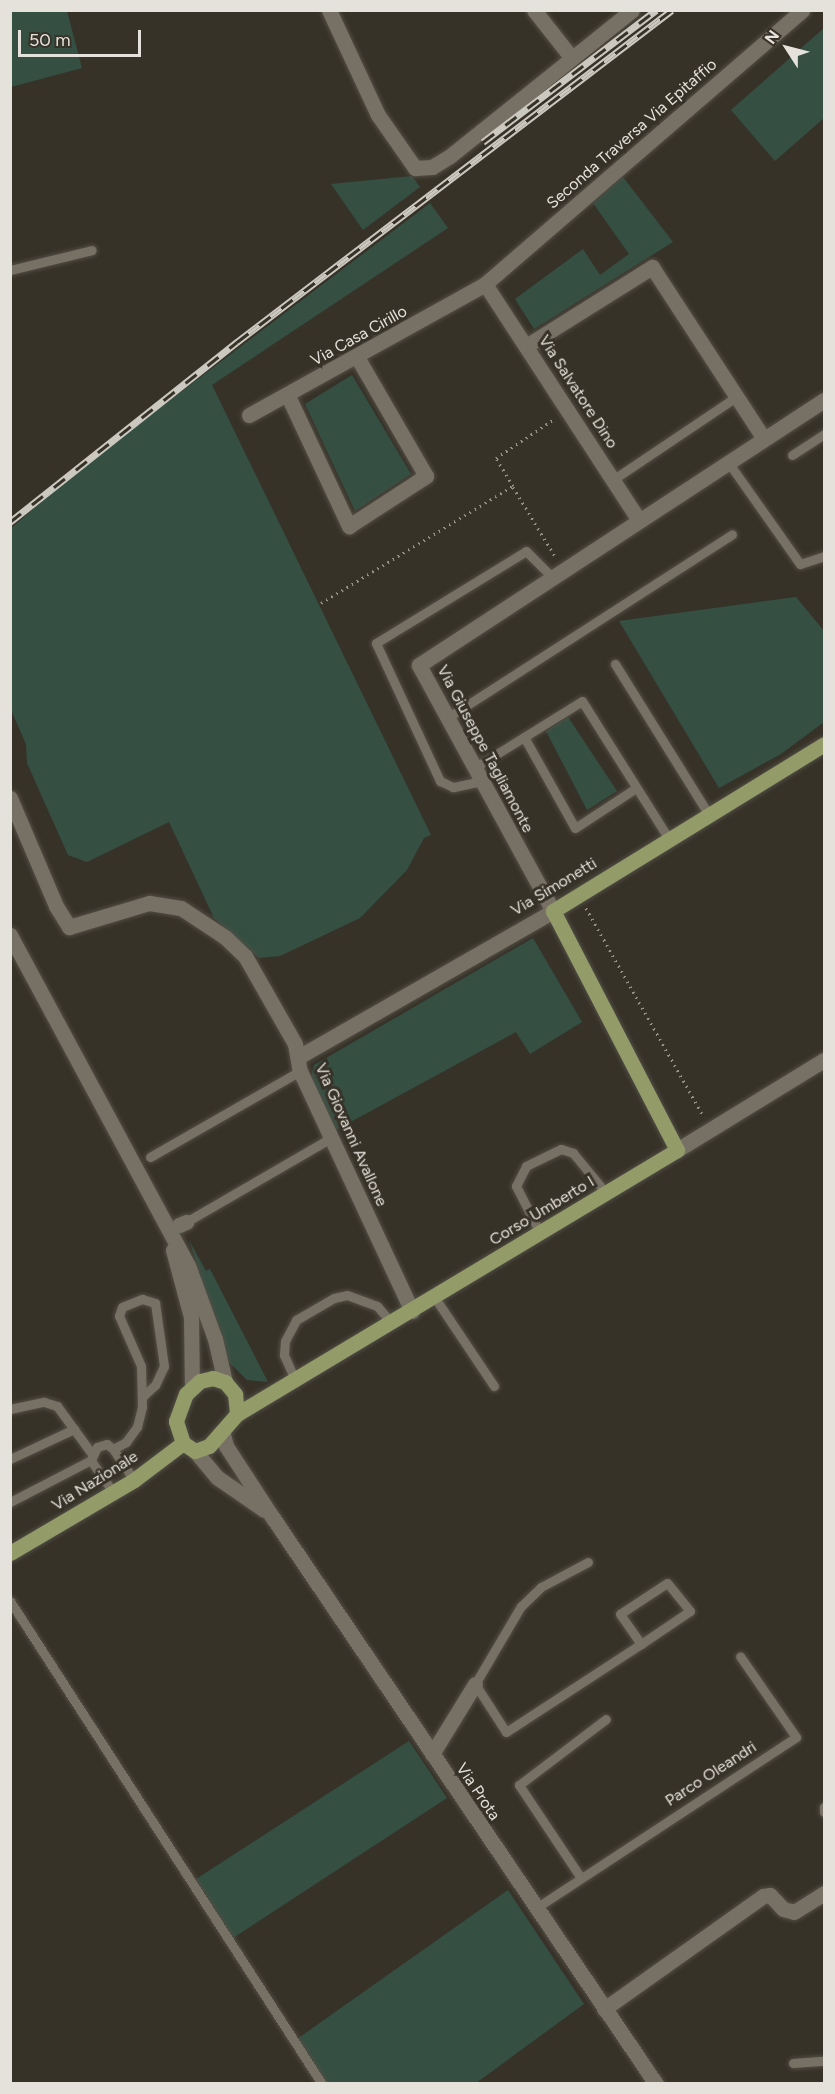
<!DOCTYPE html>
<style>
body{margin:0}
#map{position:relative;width:835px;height:2094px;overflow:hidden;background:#373228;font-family:Figtree,sans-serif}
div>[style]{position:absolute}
.green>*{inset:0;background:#355043}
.path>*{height:3px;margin-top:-1.5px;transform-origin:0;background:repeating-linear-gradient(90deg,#969289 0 1.5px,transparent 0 6px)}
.roads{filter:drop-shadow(0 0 2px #524e45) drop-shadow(0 0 2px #524e45)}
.lane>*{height:9px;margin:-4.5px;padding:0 4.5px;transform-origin:4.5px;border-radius:4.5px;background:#777165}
.street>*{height:15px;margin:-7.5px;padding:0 7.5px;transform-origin:7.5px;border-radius:7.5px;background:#777165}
.secondary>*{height:15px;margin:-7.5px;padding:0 7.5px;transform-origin:7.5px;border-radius:7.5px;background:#777165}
.primary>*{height:15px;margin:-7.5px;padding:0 7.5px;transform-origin:7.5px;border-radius:7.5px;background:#939c69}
.rail>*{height:7px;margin-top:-3.5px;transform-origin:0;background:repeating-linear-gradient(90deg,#373228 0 14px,#cbc8c0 0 28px);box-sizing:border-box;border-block:2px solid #cbc8c0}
span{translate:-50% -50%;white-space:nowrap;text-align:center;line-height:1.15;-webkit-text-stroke:6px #373228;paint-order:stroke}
.street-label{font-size:16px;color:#e5e2db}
.frame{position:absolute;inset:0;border:12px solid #e5e2db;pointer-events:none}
.north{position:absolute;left:757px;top:18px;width:60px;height:60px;-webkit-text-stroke:4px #373228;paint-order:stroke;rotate:306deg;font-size:16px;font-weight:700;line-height:24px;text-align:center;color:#e5e2db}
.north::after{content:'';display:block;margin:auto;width:21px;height:27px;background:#e5e2db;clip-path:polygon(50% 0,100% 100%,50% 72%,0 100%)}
.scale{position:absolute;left:18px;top:30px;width:123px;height:27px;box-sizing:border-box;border:3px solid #e5e2db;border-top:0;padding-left:8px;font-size:18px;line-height:21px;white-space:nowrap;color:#e5e2db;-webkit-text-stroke:4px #373228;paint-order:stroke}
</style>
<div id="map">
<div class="green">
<div style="clip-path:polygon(11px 10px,67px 11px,82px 68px,11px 87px)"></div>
<div style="clip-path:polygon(824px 28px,824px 118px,775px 161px,731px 110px)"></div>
<div style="clip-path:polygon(412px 176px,420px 187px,363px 230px,331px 184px)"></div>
<div style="clip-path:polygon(623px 177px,673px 242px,534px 329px,515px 299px,583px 249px,600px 275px,629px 254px,593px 203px)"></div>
<div style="clip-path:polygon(430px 203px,448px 228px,212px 385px,431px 835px,424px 838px,407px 870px,360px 918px,280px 956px,259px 958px,214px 918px,169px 822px,87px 862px,68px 855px,27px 763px,26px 744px,11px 710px,10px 529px,87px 463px)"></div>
<div style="clip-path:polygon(352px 375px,411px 474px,355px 511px,305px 404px)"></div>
<div style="clip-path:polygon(796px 597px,824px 631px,824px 722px,781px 754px,719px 788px,619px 621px)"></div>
<div style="clip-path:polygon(568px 717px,617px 791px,587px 810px,546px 731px)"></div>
<div style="clip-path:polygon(533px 938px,582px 1022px,530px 1054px,516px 1032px,334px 1131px,310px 1081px,314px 1065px)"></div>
<div style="clip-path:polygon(189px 1240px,206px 1271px,210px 1269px,268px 1382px,247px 1380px,228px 1361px)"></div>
<div style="clip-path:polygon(409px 1741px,447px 1798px,233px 1938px,196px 1879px)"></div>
<div style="clip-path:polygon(508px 1890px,584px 2004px,476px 2083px,326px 2083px,297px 2039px)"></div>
</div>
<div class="path">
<div style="left:513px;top:487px;width:83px;rotate:58.8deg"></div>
<div style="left:321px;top:603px;width:225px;rotate:-31.4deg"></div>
<div style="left:513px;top:486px;width:33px;rotate:-121deg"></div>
<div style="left:496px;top:458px;width:70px;rotate:-33.9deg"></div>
<div style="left:586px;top:908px;width:240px;rotate:60.6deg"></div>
</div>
<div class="roads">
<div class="lane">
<div style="left:10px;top:270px;width:84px;rotate:-13.7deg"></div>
<div style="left:792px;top:455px;width:38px;rotate:-33deg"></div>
<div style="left:728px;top:462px;width:125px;rotate:54.8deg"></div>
<div style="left:800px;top:564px;width:25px;rotate:-18deg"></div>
<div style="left:614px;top:479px;width:147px;rotate:-33.9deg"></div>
<div style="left:615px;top:664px;width:178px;rotate:58.1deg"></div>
<div style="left:447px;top:718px;width:339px;rotate:-32.8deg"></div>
<div style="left:524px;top:737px;width:104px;rotate:60.7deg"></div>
<div style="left:575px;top:828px;width:73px;rotate:-33.3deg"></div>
<div style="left:474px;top:768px;width:127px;rotate:-31.8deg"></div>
<div style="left:582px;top:701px;width:163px;rotate:57.8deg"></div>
<div style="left:482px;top:781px;width:30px;rotate:168deg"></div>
<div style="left:453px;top:787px;width:14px;rotate:-155deg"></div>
<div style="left:440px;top:781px;width:152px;rotate:-114.9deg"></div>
<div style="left:376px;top:643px;width:176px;rotate:-31.5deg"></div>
<div style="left:526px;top:551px;width:37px;rotate:45deg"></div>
<div style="left:150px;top:1157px;width:173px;rotate:-29.8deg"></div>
<div style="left:186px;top:1222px;width:168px;rotate:-30.1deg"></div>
<div style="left:540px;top:1233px;width:53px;rotate:-117.1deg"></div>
<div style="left:516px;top:1186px;width:22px;rotate:-63deg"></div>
<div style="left:526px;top:1166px;width:39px;rotate:-26deg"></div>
<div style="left:561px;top:1149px;width:13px;rotate:18deg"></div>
<div style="left:573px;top:1153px;width:52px;rotate:50.5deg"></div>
<div style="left:435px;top:1298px;width:106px;rotate:56.2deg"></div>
<div style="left:296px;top:1382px;width:30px;rotate:-114deg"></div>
<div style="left:284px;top:1355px;width:14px;rotate:-86deg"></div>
<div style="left:285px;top:1341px;width:24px;rotate:-62deg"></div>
<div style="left:296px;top:1320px;width:44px;rotate:-30.1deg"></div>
<div style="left:334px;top:1298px;width:13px;rotate:-13deg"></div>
<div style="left:347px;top:1295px;width:32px;rotate:20deg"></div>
<div style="left:377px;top:1306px;width:23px;rotate:49deg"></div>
<div style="left:10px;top:1409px;width:35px;rotate:-12deg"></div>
<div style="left:44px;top:1402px;width:14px;rotate:17deg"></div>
<div style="left:57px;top:1406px;width:59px;rotate:53.9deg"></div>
<div style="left:113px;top:1449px;width:15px;rotate:-28deg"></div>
<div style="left:126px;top:1442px;width:19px;rotate:-54deg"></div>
<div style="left:137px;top:1427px;width:21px;rotate:-76deg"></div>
<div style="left:142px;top:1407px;width:41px;rotate:-91.4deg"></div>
<div style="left:141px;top:1366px;width:55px;rotate:-113.7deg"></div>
<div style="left:119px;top:1316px;width:9px;rotate:-72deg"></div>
<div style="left:122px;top:1307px;width:22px;rotate:-22deg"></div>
<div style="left:142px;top:1299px;width:14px;rotate:17deg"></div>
<div style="left:155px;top:1303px;width:64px;rotate:81.9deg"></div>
<div style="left:164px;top:1366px;width:21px;rotate:115deg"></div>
<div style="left:155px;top:1385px;width:18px;rotate:137deg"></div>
<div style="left:10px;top:1459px;width:71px;rotate:-25.1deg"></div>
<div style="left:113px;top:1492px;width:39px;rotate:-125deg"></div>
<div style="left:91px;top:1460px;width:14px;rotate:-65deg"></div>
<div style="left:97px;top:1447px;width:10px;rotate:-17deg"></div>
<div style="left:107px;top:1444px;width:8px;rotate:40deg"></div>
<div style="left:113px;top:1449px;width:37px;rotate:56deg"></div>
<div style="left:10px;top:1502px;width:91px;rotate:-27.4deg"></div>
<div style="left:588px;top:1562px;width:53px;rotate:152deg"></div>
<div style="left:541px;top:1587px;width:28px;rotate:136deg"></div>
<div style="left:521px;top:1606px;width:91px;rotate:120.5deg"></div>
<div style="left:475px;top:1684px;width:57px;rotate:57.1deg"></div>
<div style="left:506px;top:1732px;width:161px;rotate:-33.1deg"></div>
<div style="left:641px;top:1644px;width:59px;rotate:-34deg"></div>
<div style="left:690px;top:1611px;width:36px;rotate:-129deg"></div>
<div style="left:667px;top:1583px;width:56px;rotate:146.6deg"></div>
<div style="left:620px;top:1614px;width:37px;rotate:55deg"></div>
<div style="left:10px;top:1601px;width:575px;rotate:57.14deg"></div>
<div style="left:824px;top:1807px;width:5px;rotate:90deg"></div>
<div style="left:581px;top:1878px;width:112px;rotate:-123.7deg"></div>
<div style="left:519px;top:1785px;width:109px;rotate:-37.2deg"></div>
<div style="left:536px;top:1908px;width:311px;rotate:-33.3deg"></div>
<div style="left:796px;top:1737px;width:98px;rotate:-124.7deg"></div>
<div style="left:793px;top:2063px;width:31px;rotate:-4deg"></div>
</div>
<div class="street">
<div style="left:329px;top:10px;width:116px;rotate:65deg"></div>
<div style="left:378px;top:115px;width:65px;rotate:55.1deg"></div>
<div style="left:415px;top:168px;width:17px;rotate:-3deg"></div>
<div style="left:432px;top:167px;width:21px;rotate:-31deg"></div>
<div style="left:450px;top:156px;width:233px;rotate:-38.7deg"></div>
<div style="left:534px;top:10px;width:60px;rotate:51.8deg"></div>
<div style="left:485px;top:284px;width:280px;rotate:56.9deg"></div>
<div style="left:526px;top:346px;width:149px;rotate:-32.1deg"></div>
<div style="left:652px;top:267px;width:205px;rotate:56.9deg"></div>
<div style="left:288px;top:396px;width:144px;rotate:64.9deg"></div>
<div style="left:349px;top:526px;width:92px;rotate:-33deg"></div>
<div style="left:426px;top:476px;width:138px;rotate:-120.1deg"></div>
<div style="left:249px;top:415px;width:270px;rotate:-29deg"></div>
<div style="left:485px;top:284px;width:419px;rotate:-40.8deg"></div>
<div style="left:10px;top:798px;width:117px;rotate:66.9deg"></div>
<div style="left:56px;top:906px;width:25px;rotate:58deg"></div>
<div style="left:69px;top:927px;width:84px;rotate:-16.7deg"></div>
<div style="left:149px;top:903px;width:32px;rotate:9deg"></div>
<div style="left:181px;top:908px;width:53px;rotate:33.4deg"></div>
<div style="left:225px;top:937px;width:28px;rotate:44deg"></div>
<div style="left:245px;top:956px;width:101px;rotate:60.4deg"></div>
<div style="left:295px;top:1044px;width:27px;rotate:80deg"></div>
<div style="left:300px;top:1071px;width:265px;rotate:65deg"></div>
<div style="left:300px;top:1056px;width:292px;rotate:-29.8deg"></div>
<div style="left:553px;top:911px;width:280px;rotate:-118.6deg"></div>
<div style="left:419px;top:665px;width:484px;rotate:-33.2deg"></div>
<div style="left:179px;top:1225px;width:8px;rotate:-23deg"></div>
<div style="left:432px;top:1754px;width:82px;rotate:-58.4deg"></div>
<div style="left:604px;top:2009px;width:195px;rotate:-35.4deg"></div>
<div style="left:763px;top:1896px;width:7px;rotate:-8deg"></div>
<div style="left:770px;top:1895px;width:19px;rotate:47deg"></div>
<div style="left:783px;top:1909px;width:11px;rotate:15deg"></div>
<div style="left:794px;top:1912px;width:36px;rotate:-32deg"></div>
</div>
<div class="secondary">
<div style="left:10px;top:935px;width:375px;rotate:61.7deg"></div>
<div style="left:188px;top:1265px;width:79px;rotate:70deg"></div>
<div style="left:215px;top:1339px;width:44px;rotate:76.9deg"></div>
<div style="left:677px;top:1150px;width:172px;rotate:-31.5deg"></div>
<div style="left:173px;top:1250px;width:69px;rotate:75deg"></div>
<div style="left:191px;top:1317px;width:69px;rotate:89.2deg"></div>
<div style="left:223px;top:1434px;width:12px;rotate:76deg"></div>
<div style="left:226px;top:1446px;width:86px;rotate:56.9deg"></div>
<div style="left:273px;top:1518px;width:683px;rotate:55.91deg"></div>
<div style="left:195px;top:1451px;width:35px;rotate:50deg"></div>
<div style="left:218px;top:1478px;width:56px;rotate:34.8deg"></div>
</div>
<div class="primary">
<div style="left:183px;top:1443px;width:14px;rotate:34deg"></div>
<div style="left:195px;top:1451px;width:15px;rotate:-20deg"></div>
<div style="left:209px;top:1446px;width:43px;rotate:-48.8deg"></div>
<div style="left:237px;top:1414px;width:513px;rotate:-30.96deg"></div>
<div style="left:677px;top:1150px;width:269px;rotate:-117.4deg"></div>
<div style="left:553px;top:911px;width:318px;rotate:-31.6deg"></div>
<div style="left:183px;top:1443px;width:23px;rotate:-108deg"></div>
<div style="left:176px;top:1421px;width:29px;rotate:-70deg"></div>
<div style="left:186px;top:1394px;width:19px;rotate:-43deg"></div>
<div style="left:200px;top:1381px;width:13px;rotate:-13deg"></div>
<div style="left:213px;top:1378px;width:13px;rotate:18deg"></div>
<div style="left:225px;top:1382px;width:16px;rotate:50deg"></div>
<div style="left:235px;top:1394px;width:20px;rotate:84deg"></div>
<div style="left:10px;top:1553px;width:144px;rotate:-30.5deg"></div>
<div style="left:134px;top:1480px;width:61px;rotate:-37.1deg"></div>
</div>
</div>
<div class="rail">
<div style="left:483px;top:142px;width:218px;rotate:-37.3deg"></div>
<div style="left:10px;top:522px;width:290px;rotate:-38.4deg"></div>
<div style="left:237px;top:342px;width:547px;rotate:-37.35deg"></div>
</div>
<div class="street-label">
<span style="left:632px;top:134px;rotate:-41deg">Seconda Traversa Via Epitaffio</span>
<span style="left:359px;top:336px;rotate:-29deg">Via Casa Cirillo</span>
<span style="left:578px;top:392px;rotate:57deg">Via Salvatore Dino</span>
<span style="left:485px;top:749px;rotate:62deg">Via Giuseppe Tagliamonte</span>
<span style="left:554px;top:887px;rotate:-31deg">Via Simonetti</span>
<span style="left:351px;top:1135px;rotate:66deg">Via Giovanni Avallone</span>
<span style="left:542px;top:1211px;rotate:-31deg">Corso Umberto I</span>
<span style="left:95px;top:1481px;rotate:-32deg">Via Nazionale</span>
<span style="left:711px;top:1774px;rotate:-33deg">Parco Oleandri</span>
<span style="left:478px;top:1792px;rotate:56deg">Via Prota</span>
</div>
<div class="frame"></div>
<div class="north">N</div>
<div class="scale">50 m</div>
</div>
